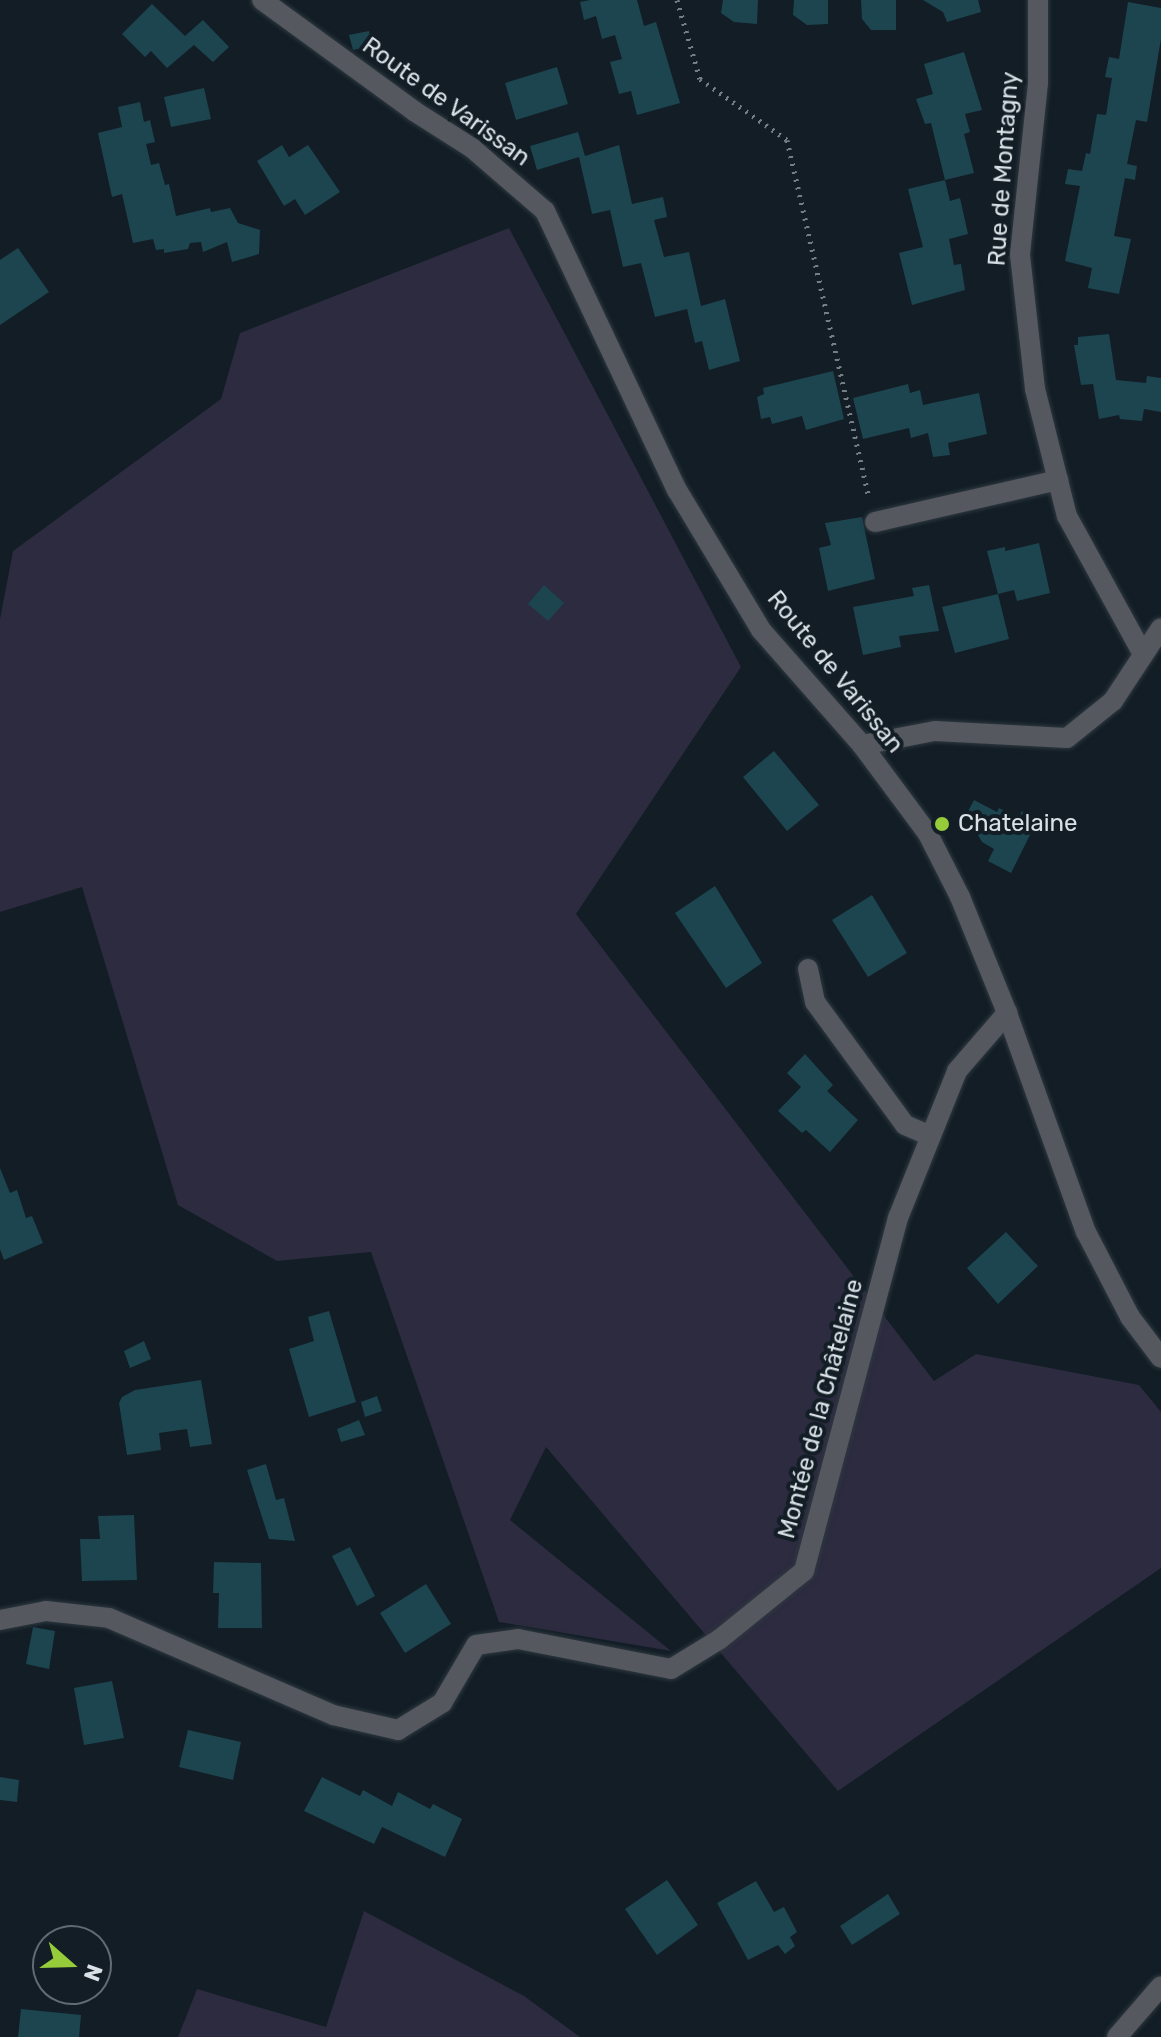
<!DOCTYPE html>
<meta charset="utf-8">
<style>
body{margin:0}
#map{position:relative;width:1161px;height:2037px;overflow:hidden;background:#121d25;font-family:Rubik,sans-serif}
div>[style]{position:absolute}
.green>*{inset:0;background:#2c2b3f}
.building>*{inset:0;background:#1c4550}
.path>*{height:5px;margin-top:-2.5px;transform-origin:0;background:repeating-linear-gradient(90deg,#757e85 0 2px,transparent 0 8px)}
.roads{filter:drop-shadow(0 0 2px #2e3840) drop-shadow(0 0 2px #2e3840)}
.minor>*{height:20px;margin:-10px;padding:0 10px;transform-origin:10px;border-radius:10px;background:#55585e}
.dots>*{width:22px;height:22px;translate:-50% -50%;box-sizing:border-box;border:4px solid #121d25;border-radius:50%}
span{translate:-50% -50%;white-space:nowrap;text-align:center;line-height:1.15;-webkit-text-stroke:8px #121d25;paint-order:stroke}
.street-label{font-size:24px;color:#d9e1e7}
.poi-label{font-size:24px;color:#d9e1e7}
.left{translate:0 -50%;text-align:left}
.north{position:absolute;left:32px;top:1925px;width:80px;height:80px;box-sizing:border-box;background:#121d25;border:2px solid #626b73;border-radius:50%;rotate:110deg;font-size:22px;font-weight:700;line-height:32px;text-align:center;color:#d9e1e7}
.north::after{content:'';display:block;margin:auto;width:28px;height:36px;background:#96cc3a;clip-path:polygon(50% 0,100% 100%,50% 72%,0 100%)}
</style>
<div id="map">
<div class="green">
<div style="clip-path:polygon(509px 228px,741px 667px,576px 914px,934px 1381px,976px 1354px,1139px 1385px,1161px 1412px,1161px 1568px,838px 1791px,546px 1447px,510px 1520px,671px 1651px,499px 1622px,371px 1252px,277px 1261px,178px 1205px,82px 887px,0 912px,0 619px,13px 551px,221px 399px,240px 333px)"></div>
<div style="clip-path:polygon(364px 1911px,524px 1996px,580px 2037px,178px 2037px,197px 1989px,326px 2027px)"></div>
</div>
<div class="building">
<div style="clip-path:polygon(590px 0,637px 0,644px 26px,656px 22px,680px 103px,637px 115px,631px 91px,619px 94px,610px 62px,622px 59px,615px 35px,602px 39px,596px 16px,584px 20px,580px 2px)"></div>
<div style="clip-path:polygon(723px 0,758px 0,757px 24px,734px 22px,721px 13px)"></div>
<div style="clip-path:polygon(794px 0,828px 0,828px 24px,807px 25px,793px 15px)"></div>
<div style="clip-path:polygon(861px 0,896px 0,896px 30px,871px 30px,862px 19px)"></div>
<div style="clip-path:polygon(923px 0,978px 0,981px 12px,947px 22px,943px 12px)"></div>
<div style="clip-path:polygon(1128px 2px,1161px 8px,1161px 39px,1147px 122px,1136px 120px,1127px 164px,1137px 166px,1135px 180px,1125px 178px,1114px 236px,1131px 239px,1119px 294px,1088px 288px,1092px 268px,1065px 261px,1080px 186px,1065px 184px,1068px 169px,1082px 171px,1086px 153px,1090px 154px,1097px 114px,1106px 115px,1112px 78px,1105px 77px,1109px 57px,1119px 59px)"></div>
<div style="clip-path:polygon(152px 4px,185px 36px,203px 20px,229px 47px,213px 62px,194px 45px,167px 68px,151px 51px,145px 57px,122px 34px)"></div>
<div style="clip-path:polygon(369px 31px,372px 46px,353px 50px,349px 35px)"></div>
<div style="clip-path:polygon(964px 52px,982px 110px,965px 114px,970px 132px,964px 134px,974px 173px,945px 180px,950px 201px,960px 198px,968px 234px,949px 239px,954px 265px,961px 264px,965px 290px,912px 305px,899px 253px,923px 247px,908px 189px,945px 180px,931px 123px,925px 124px,916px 99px,933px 94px,924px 64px)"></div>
<div style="clip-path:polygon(557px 67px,568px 104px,516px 120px,505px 83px)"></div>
<div style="clip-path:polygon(204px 88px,211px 119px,171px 127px,164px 97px)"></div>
<div style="clip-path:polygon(140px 102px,144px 122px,150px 120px,155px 142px,146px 144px,151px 165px,159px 163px,165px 185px,169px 184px,176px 216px,210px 208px,211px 212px,230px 208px,238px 223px,260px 230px,259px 254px,232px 262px,227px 242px,203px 252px,201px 242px,190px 243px,188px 249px,164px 253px,164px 249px,156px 250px,153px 239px,133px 243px,122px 194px,112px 197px,98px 133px,122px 127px,118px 107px)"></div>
<div style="clip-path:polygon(578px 132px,585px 156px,619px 145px,632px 204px,663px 197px,667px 217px,654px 220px,664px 257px,689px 252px,701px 306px,725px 299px,740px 361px,709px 370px,702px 341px,695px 343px,687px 309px,655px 317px,641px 263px,623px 267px,610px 210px,592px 214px,579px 157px,537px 170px,530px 146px)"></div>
<div style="clip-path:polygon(282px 145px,289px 157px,308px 145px,340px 192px,305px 215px,295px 199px,284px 206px,257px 161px)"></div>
<div style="clip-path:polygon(18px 248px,49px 292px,0 325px,0 260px)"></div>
<div style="clip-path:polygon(1109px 334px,1116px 380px,1146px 383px,1147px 376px,1161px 378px,1161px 412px,1144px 409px,1142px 421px,1120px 419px,1119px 415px,1099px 419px,1093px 384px,1081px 385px,1074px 345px,1078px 345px,1078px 337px)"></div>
<div style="clip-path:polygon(833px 371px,844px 419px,806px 430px,802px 416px,772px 424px,770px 417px,761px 419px,757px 397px,764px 394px,763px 388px)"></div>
<div style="clip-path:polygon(908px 384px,910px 393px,920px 390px,923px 405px,979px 393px,987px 434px,948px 443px,950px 455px,933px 457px,928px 433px,911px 438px,909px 428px,863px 439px,853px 398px)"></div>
<div style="clip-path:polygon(862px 517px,875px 579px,828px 591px,819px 548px,831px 545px,825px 523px)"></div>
<div style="clip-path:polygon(1039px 543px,1050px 593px,1017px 601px,1014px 590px,998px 594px,987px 551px,1005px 547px,1005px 551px)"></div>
<div style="clip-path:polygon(544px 585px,564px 603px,548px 621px,528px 604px)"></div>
<div style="clip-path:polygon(929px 585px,939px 631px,899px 636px,901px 647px,863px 655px,853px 607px,914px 596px,912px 588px)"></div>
<div style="clip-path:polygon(998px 594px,1009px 639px,955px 653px,942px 607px)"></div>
<div style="clip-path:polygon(774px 751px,819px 805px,787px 831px,743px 777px)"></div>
<div style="clip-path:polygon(974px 800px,997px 812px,999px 808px,1018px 818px,1022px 811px,1038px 819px,1011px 873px,988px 861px,994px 849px,982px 842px,966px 815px)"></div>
<div style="clip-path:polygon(715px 886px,762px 963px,726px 988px,675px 913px)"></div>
<div style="clip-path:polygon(872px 895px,907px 953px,868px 977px,832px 920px)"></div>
<div style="clip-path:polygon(805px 1054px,833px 1085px,827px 1091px,858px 1120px,830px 1152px,806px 1130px,802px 1133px,778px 1111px,801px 1087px,787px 1073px)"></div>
<div style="clip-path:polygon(0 1168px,10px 1193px,17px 1190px,26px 1218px,32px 1216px,43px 1243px,4px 1260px,0 1249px)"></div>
<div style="clip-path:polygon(1006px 1232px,1038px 1266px,998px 1304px,967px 1268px)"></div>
<div style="clip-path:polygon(329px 1311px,356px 1402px,309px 1417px,289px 1349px,314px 1341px,308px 1317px)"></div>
<div style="clip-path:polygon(144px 1341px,151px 1359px,130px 1368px,124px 1351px)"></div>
<div style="clip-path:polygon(201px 1380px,212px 1444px,190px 1447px,187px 1429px,159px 1433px,161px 1450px,127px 1455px,119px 1403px,122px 1397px,135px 1390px)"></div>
<div style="clip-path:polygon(377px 1396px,382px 1411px,365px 1417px,361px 1402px)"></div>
<div style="clip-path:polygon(359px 1420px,365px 1435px,341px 1442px,337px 1429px)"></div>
<div style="clip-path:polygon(266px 1464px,276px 1500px,284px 1498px,295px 1541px,269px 1539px,247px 1470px)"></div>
<div style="clip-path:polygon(134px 1515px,137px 1580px,82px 1581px,80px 1539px,100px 1539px,98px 1516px)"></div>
<div style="clip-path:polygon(350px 1547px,375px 1596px,357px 1606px,332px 1556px)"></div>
<div style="clip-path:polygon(214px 1562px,261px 1563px,262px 1628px,218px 1628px,219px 1593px,213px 1593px)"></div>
<div style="clip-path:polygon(426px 1584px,451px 1624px,405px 1653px,380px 1613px)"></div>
<div style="clip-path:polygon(33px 1627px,55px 1631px,49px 1669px,26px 1664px)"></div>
<div style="clip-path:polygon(112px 1681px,124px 1738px,84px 1745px,74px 1688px)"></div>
<div style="clip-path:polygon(188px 1730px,241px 1742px,233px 1780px,179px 1767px)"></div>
<div style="clip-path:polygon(0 1777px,19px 1780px,17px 1802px,0 1800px)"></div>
<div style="clip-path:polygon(322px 1777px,360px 1796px,363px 1790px,392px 1806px,398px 1792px,430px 1809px,433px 1804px,462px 1819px,445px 1857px,382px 1827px,374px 1844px,304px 1811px)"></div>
<div style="clip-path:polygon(667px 1880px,698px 1925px,657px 1955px,625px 1909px)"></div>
<div style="clip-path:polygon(756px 1881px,774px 1912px,784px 1907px,797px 1932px,790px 1937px,795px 1946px,785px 1954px,778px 1945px,748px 1960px,717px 1903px)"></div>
<div style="clip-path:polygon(888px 1894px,900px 1914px,852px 1945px,840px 1926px)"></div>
<div style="clip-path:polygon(21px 2009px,81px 2015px,79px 2037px,18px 2037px)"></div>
</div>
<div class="path">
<div style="left:677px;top:0;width:82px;rotate:73.8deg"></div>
<div style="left:700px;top:79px;width:106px;rotate:35deg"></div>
<div style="left:787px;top:140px;width:366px;rotate:77.1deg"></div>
</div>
<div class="roads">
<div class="minor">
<div style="left:262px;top:0;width:188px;rotate:36.1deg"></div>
<div style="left:414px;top:111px;width:69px;rotate:32.5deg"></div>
<div style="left:472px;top:148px;width:96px;rotate:40.8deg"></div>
<div style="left:545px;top:211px;width:309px;rotate:64.7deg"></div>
<div style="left:677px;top:490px;width:163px;rotate:59deg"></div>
<div style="left:761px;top:630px;width:153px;rotate:48.7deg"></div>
<div style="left:862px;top:745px;width:111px;rotate:53.4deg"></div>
<div style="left:928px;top:834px;width:71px;rotate:63.1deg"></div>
<div style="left:960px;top:897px;width:125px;rotate:67.9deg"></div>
<div style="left:1007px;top:1013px;width:233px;rotate:70.2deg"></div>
<div style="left:1086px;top:1232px;width:96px;rotate:62.6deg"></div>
<div style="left:1130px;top:1317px;width:51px;rotate:52.9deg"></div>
<div style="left:1038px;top:0;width:83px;rotate:90deg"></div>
<div style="left:1038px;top:83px;width:173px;rotate:96deg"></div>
<div style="left:1020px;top:255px;width:135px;rotate:83.6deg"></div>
<div style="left:1035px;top:389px;width:131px;rotate:75.9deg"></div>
<div style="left:1067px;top:516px;width:158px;rotate:61.2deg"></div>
<div style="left:875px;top:522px;width:188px;rotate:-12.9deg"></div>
<div style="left:862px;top:745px;width:74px;rotate:-10.9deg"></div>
<div style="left:935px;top:731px;width:132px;rotate:3deg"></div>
<div style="left:1067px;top:738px;width:59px;rotate:-38.8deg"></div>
<div style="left:1113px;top:701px;width:87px;rotate:-56.7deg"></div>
<div style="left:808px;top:969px;width:34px;rotate:78deg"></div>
<div style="left:815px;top:1002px;width:152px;rotate:53.8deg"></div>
<div style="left:905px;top:1125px;width:28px;rotate:23deg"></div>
<div style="left:0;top:1620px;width:47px;rotate:-11.1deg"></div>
<div style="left:46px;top:1611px;width:63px;rotate:6.3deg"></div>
<div style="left:109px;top:1618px;width:244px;rotate:23.4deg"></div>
<div style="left:333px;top:1715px;width:67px;rotate:13deg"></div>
<div style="left:398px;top:1730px;width:52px;rotate:-31.5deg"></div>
<div style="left:442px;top:1703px;width:67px;rotate:-59.6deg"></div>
<div style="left:476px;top:1645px;width:42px;rotate:-8.1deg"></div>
<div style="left:518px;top:1639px;width:156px;rotate:11.1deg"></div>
<div style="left:671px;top:1669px;width:57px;rotate:-31.5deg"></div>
<div style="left:720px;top:1639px;width:108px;rotate:-39deg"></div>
<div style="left:804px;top:1571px;width:365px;rotate:-75.1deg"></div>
<div style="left:898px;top:1218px;width:158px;rotate:-68.1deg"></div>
<div style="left:957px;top:1071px;width:77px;rotate:-49.2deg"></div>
<div style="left:1117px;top:2037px;width:67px;rotate:-49.2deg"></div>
</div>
</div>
<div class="dots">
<div style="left:942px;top:824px;background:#96cc3a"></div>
</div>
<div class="street-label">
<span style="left:446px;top:102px;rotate:36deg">Route de Varissan</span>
<span style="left:1004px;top:169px;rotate:-86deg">Rue de Montagny</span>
<span style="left:835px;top:672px;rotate:51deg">Route de Varissan</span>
<span style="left:821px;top:1409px;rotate:-75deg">Montée de la Châtelaine</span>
</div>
<div class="poi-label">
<span class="left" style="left:958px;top:824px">Chatelaine</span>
</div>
<div class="north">N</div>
</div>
